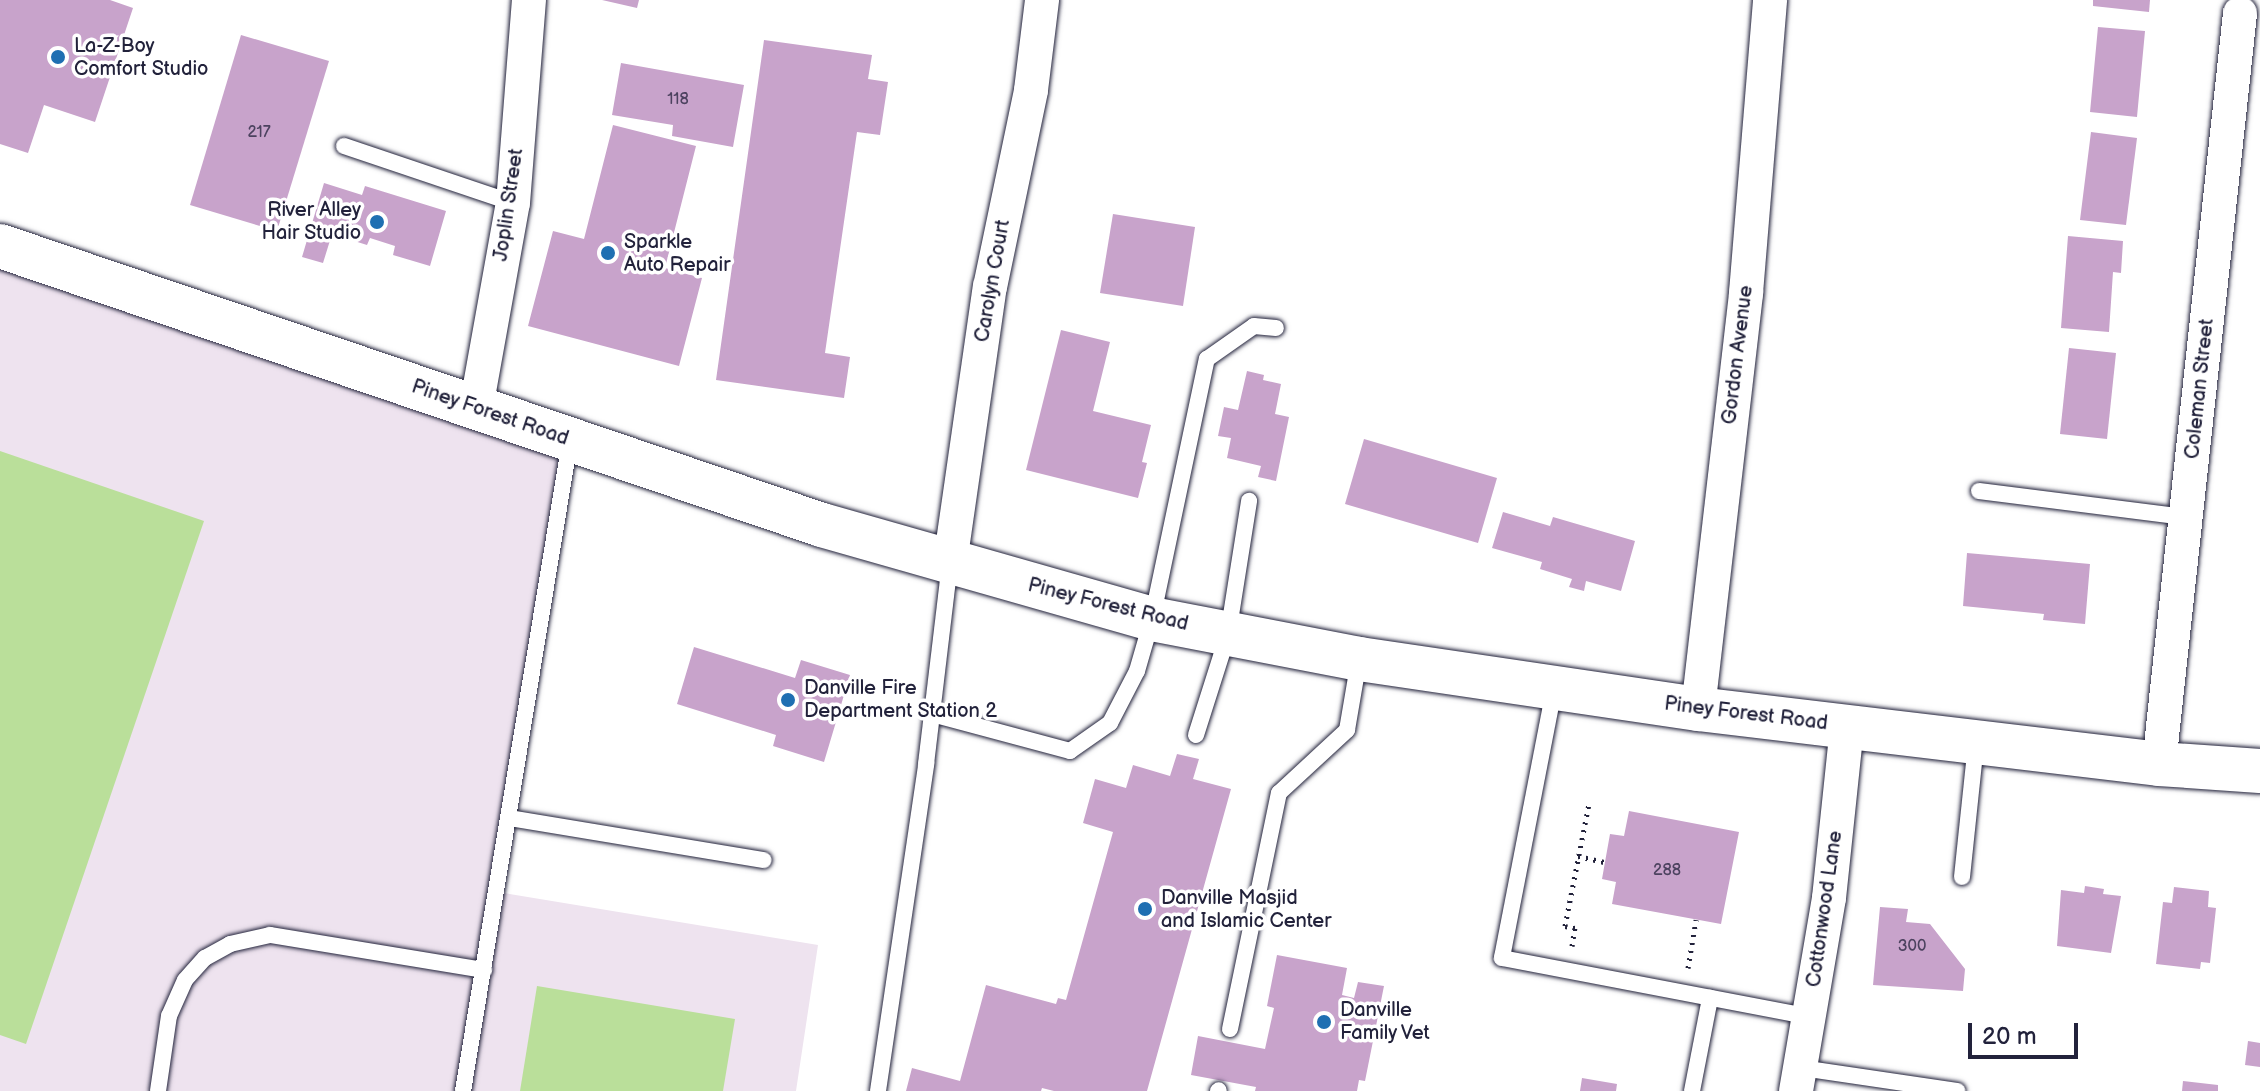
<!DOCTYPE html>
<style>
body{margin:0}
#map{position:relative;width:2260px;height:1091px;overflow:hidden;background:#fff;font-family:"Balsamiq Sans",sans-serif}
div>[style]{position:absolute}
.built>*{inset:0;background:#eee3ef}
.green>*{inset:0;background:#badf9a}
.building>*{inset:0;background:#c8a3cb}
.path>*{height:5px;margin-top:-2.5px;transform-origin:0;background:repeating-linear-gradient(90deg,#22223b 0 2px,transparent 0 8px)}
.roads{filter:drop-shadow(0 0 2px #22223b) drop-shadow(0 0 2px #22223b)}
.lane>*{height:16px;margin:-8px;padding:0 8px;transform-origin:8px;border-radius:8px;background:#fff}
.street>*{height:34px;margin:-17px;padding:0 17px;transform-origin:17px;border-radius:17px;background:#fff}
.secondary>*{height:44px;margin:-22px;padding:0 22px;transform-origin:22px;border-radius:22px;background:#fff}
.dots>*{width:22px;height:22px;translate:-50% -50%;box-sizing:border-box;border:4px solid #fff;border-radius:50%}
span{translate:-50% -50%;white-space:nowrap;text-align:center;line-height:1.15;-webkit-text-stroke:7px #fff;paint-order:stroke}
.number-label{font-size:16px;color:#4c425f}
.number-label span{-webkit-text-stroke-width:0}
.poi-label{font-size:20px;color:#22223b}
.left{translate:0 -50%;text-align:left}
.right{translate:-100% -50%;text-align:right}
.street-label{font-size:20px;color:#22223b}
.scale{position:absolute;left:1968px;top:1023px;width:110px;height:36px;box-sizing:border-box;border:4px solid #22223b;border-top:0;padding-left:10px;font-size:24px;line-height:28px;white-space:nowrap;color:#22223b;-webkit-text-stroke:6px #fff;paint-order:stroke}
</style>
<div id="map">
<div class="built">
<div style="clip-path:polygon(0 245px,570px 440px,498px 892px,818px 945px,796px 1091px,0 1091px)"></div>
</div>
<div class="green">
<div style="clip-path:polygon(0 451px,204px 521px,26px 1044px,0 1035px)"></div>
<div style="clip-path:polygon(537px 986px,735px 1019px,723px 1091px,520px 1091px)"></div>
</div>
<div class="building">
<div style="clip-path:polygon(0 0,110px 0,133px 8px,95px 122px,44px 105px,28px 153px,0 144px)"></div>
<div style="clip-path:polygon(602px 0,639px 0,637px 8px)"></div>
<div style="clip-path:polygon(2093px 0,2150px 0,2149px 12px,2093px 6px)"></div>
<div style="clip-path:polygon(2098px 27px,2145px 31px,2137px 117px,2090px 112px)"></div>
<div style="clip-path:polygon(241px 35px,329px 61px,277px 231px,190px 205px)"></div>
<div style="clip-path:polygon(764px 40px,872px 55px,868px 79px,888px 82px,880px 135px,857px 132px,825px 353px,850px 357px,844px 398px,716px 380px)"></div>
<div style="clip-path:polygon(621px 63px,744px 85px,733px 147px,672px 136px,673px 125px,612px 115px)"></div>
<div style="clip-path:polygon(613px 125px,696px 146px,665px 268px,702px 278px,679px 366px,528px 326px,553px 231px,584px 239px)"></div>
<div style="clip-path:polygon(2091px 132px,2137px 138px,2126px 225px,2080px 220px)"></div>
<div style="clip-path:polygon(324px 183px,362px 195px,365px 186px,446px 211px,430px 266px,393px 255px,395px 246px,370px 238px,367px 245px,332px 234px,323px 263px,302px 257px)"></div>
<div style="clip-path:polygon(1113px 214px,1195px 227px,1183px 306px,1100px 293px)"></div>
<div style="clip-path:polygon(2068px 236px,2123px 241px,2121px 273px,2113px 272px,2109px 332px,2061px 328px)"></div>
<div style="clip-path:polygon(1061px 330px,1110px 342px,1093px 411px,1151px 425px,1142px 462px,1147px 463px,1138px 498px,1026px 470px)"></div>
<div style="clip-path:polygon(2069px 348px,2116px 353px,2107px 439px,2060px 434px)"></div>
<div style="clip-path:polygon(1247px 371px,1264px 375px,1263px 380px,1281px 384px,1275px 414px,1289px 417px,1276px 481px,1258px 477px,1261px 466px,1227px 458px,1231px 438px,1218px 436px,1224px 407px,1238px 410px)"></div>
<div style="clip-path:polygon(1364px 439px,1497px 478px,1478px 543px,1345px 504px)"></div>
<div style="clip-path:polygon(1503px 512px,1550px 526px,1553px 517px,1635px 541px,1621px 591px,1586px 581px,1584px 591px,1569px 587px,1572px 579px,1540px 569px,1542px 562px,1492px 548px)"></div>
<div style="clip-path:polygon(1967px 553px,2090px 564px,2085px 624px,2043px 620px,2044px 614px,1963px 606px)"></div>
<div style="clip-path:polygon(694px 647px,795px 678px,801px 660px,850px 675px,824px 762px,773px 746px,776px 735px,677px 704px)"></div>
<div style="clip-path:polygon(1177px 754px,1199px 759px,1193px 779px,1231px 789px,1147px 1091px,1054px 1091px,1042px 1088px,1041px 1091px,906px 1091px,912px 1068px,960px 1081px,986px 985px,1056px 1004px,1058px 998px,1066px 1000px,1113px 832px,1083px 823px,1095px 779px,1126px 788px,1133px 765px,1170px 776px)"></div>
<div style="clip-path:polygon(1629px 811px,1739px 832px,1721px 924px,1612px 904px,1616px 882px,1602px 879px,1605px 862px,1610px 834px,1624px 836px)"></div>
<div style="clip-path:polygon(2085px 886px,2104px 889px,2103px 894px,2121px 896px,2111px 953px,2057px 946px,2061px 890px,2084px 893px)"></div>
<div style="clip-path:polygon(2174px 887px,2209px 891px,2208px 907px,2216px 908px,2210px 963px,2201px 962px,2200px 969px,2156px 964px,2163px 902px,2172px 903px)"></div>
<div style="clip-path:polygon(1880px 907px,1908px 909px,1906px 922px,1930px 924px,1965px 969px,1963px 991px,1873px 985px)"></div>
<div style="clip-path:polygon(1277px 955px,1347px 968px,1342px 995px,1354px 998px,1358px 982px,1384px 986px,1365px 1081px,1359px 1080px,1357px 1091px,1255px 1091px,1256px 1087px,1191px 1075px,1198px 1036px,1265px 1049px,1274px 1008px,1267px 1006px)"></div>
<div style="clip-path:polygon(2248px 1041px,2260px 1043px,2260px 1067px,2245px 1065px)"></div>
<div style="clip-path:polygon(1582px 1078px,1617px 1084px,1616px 1091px,1580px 1091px)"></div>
<div style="clip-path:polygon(2183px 1081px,2218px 1085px,2218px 1091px,2182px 1091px)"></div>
</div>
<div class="path">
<div style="left:1578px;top:856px;width:28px;rotate:13deg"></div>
<div style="left:1572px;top:946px;width:18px;rotate:-81deg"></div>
<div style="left:1575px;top:928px;width:10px;rotate:-169deg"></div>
<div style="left:1565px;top:926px;width:124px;rotate:-78.9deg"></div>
<div style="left:1688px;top:968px;width:49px;rotate:-80.5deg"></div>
</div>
<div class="roads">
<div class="lane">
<div style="left:344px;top:146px;width:178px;rotate:18.6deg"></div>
<div style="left:1979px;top:491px;width:209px;rotate:7.2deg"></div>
<div style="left:1554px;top:690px;width:273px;rotate:101deg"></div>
<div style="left:1502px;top:958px;width:314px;rotate:10.8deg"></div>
<div style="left:932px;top:714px;width:143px;rotate:15deg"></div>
<div style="left:1070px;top:751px;width:49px;rotate:-35deg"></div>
<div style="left:1110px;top:723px;width:59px;rotate:-62.6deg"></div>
<div style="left:1137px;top:671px;width:54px;rotate:-73.9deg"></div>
<div style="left:1152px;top:619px;width:266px;rotate:-78.1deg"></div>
<div style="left:1207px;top:359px;width:57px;rotate:-35.1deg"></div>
<div style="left:1254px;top:326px;width:22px;rotate:5deg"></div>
<div style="left:1196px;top:735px;width:106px;rotate:-72.4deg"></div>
<div style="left:1228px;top:634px;width:135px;rotate:-81deg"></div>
<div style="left:509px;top:818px;width:258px;rotate:9.4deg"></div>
<div style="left:1962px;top:877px;width:134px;rotate:-84deg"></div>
<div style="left:1230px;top:1029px;width:241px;rotate:-78.3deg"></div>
<div style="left:1279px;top:793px;width:93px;rotate:-42.8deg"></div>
<div style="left:1347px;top:730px;width:71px;rotate:-80.3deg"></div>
<div style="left:1802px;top:1068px;width:157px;rotate:8.4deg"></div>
<div style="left:158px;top:1091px;width:76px;rotate:-81.7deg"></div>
<div style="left:169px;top:1016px;width:39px;rotate:-66deg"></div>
<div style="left:185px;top:980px;width:30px;rotate:-48deg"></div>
<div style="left:205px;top:958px;width:29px;rotate:-29deg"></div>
<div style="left:230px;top:944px;width:41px;rotate:-12.7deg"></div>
<div style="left:270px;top:935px;width:217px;rotate:9.3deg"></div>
<div style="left:463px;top:1091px;width:659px;rotate:-80.65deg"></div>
<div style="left:878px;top:1091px;width:331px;rotate:-81.6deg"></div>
<div style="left:926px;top:764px;width:202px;rotate:-83.2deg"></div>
<div style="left:1218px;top:1091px;width:1px;rotate:-45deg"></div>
<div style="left:1692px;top:1091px;width:95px;rotate:-79deg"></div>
</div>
<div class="street">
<div style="left:476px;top:408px;width:208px;rotate:-79.8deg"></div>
<div style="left:513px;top:203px;width:204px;rotate:-85.5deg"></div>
<div style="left:950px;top:563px;width:279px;rotate:-81.8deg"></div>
<div style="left:990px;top:287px;width:201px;rotate:-78.2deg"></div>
<div style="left:1031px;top:90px;width:91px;rotate:-83deg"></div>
<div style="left:1698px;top:709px;width:419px;rotate:-83.4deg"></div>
<div style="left:1746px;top:293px;width:294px;rotate:-85.3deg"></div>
<div style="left:2159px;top:764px;width:755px;rotate:-83.84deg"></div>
<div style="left:1796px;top:1091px;width:196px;rotate:-80.3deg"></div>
<div style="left:1829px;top:898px;width:172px;rotate:-84deg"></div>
</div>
<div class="secondary">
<div style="left:0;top:246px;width:868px;rotate:18.75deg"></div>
<div style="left:822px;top:525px;width:343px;rotate:15.9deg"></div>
<div style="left:1152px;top:619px;width:211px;rotate:10.9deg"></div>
<div style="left:1359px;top:659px;width:343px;rotate:8.4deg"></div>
<div style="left:1698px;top:709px;width:464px;rotate:6.8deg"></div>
<div style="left:2159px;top:764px;width:101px;rotate:4deg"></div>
</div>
</div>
<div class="dots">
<div style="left:58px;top:57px;background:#1f6fb2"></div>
<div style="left:377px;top:222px;background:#1f6fb2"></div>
<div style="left:608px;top:253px;background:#1f6fb2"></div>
<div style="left:788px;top:700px;background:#1f6fb2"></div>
<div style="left:1145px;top:909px;background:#1f6fb2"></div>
<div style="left:1324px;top:1022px;background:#1f6fb2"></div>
</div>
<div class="number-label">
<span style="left:678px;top:100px">118</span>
<span style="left:259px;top:133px">217</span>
<span style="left:1667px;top:871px">288</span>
<span style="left:1912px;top:947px">300</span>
</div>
<div class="poi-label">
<span class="left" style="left:74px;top:58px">La-Z-Boy<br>Comfort Studio</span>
<span class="right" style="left:361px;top:222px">River Alley<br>Hair Studio</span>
<span class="left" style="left:624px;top:254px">Sparkle<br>Auto Repair</span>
<span class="left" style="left:804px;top:700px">Danville Fire<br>Department Station 2</span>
<span class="left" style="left:1161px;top:910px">Danville Masjid<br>and Islamic Center</span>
<span class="left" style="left:1340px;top:1022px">Danville<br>Family Vet</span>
</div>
<div class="street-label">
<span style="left:509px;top:205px;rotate:-82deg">Joplin Street</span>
<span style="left:993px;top:281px;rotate:-80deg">Carolyn Court</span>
<span style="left:1738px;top:355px;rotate:-83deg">Gordon Avenue</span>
<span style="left:2200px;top:389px;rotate:-84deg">Coleman Street</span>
<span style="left:490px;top:413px;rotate:19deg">Piney Forest Road</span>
<span style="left:1108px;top:605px;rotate:14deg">Piney Forest Road</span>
<span style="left:1746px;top:714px;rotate:7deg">Piney Forest Road</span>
<span style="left:1825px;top:909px;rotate:-82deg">Cottonwood Lane</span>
</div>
<div class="scale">20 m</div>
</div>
